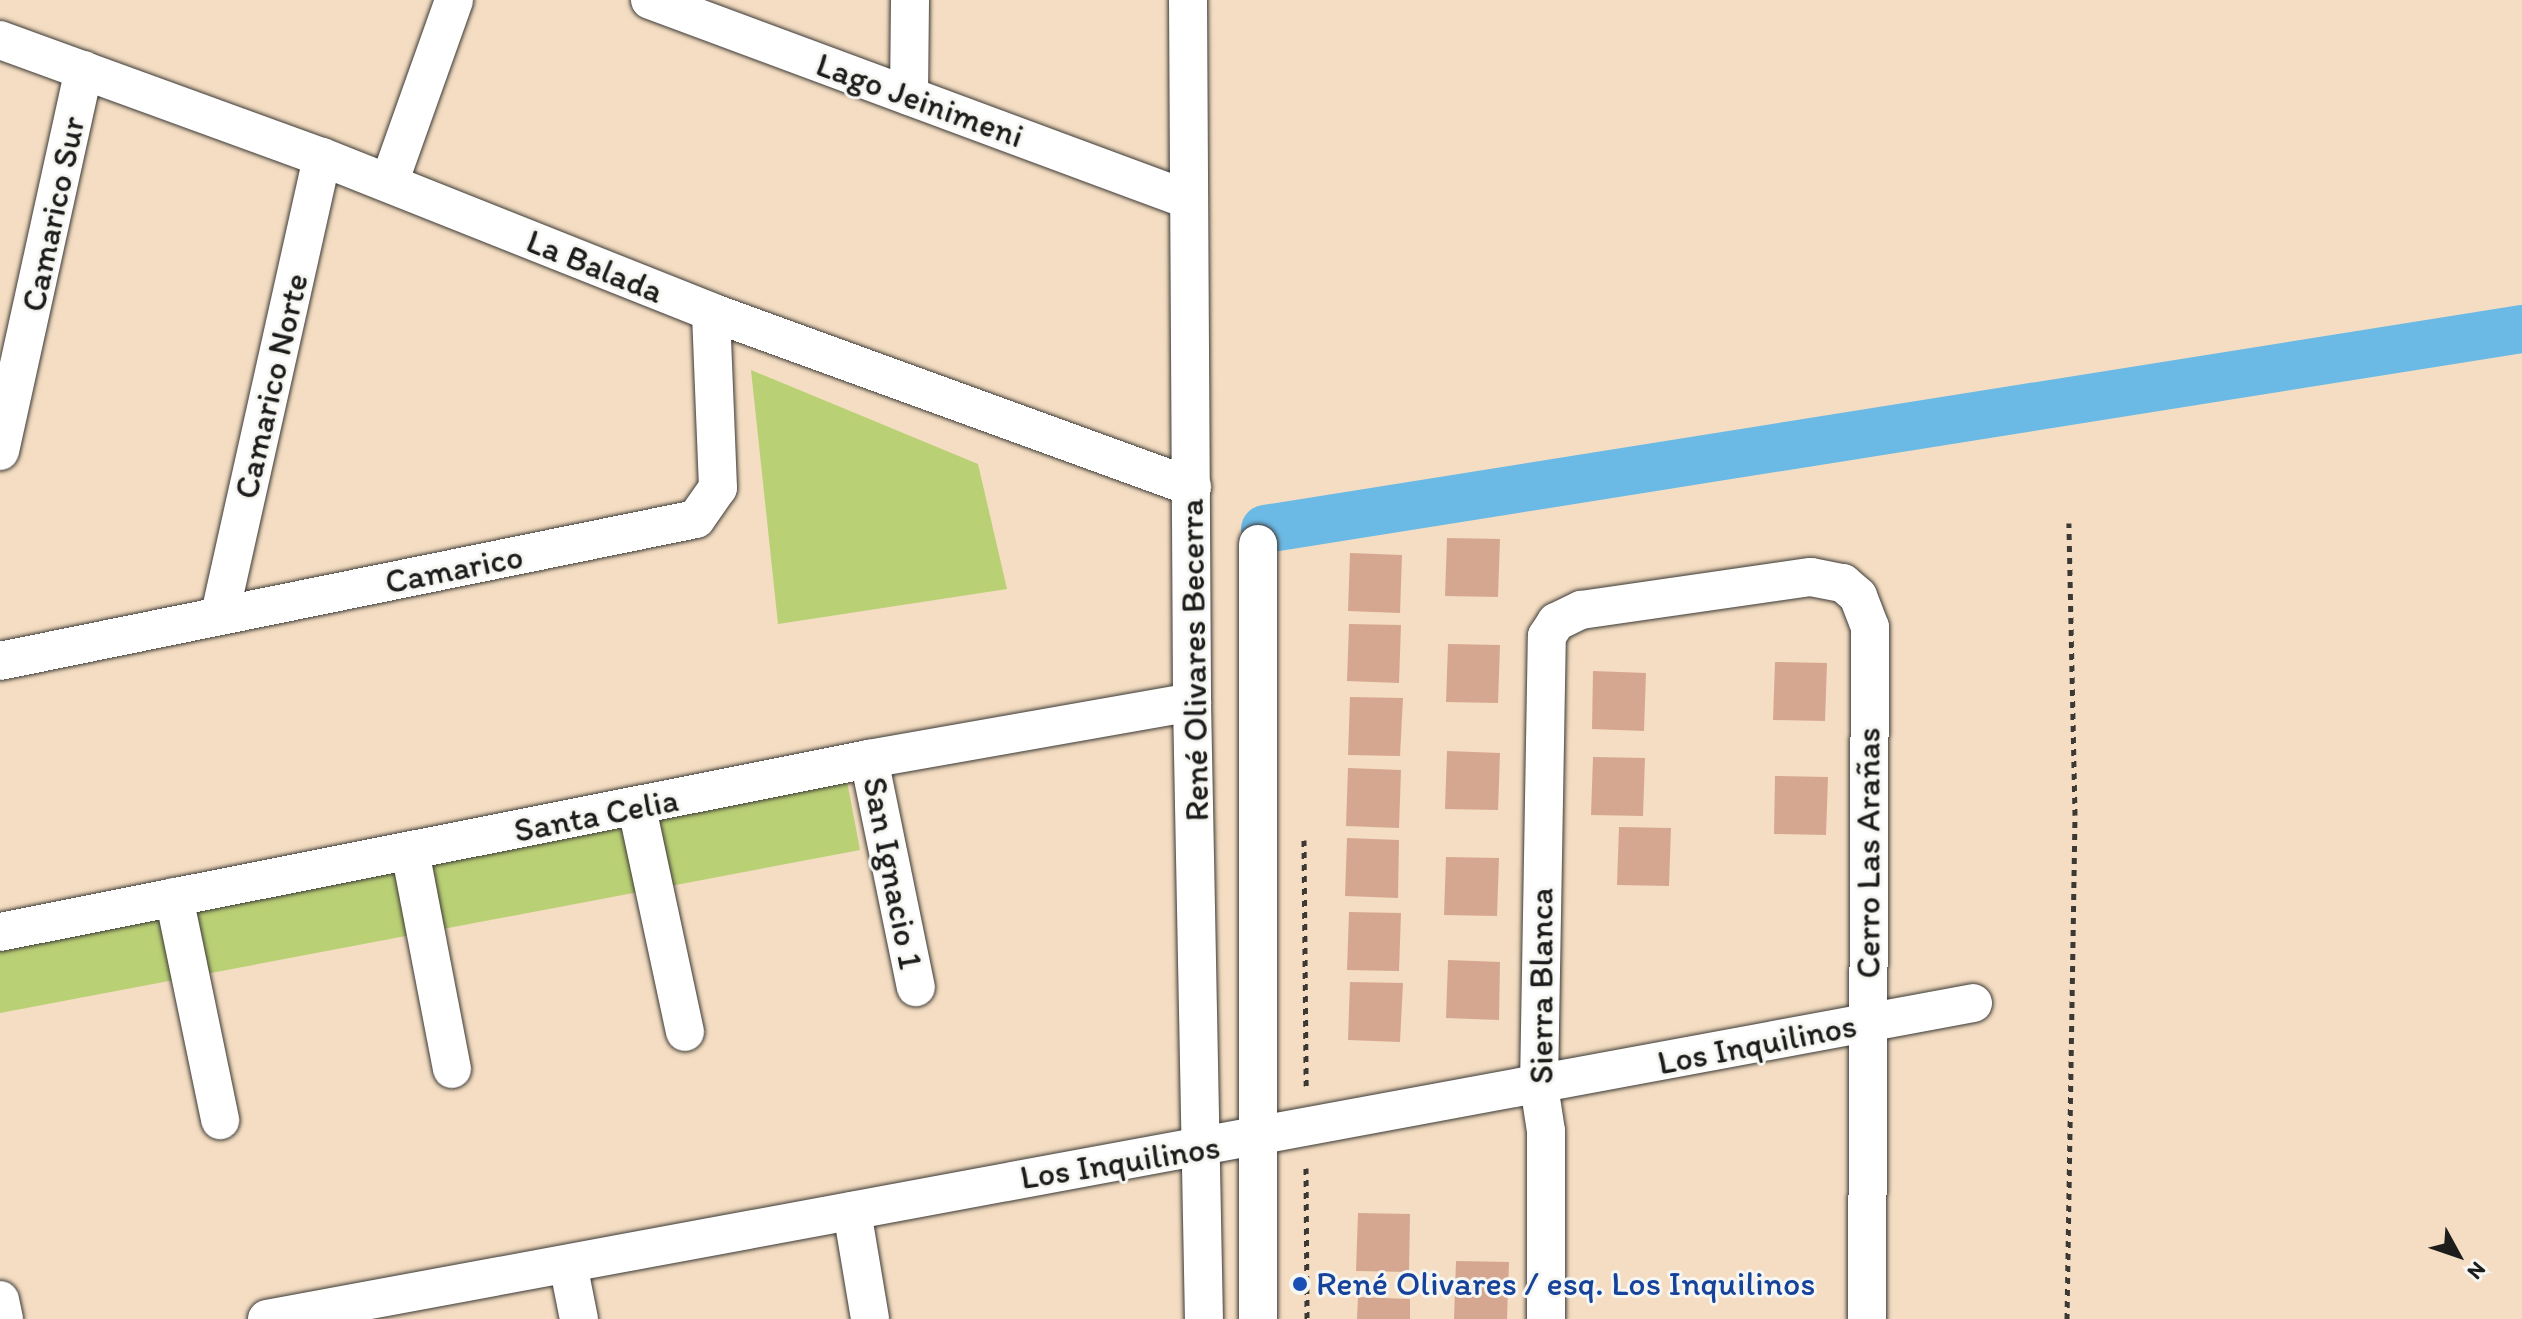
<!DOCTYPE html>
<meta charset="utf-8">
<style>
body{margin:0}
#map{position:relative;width:2522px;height:1319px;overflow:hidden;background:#f4ddc2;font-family:Itim,sans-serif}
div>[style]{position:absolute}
.green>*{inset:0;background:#bad075}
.canal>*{height:48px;margin:-24px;padding:0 24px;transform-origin:24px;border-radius:24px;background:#6bb9e5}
.building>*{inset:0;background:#d6a790}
.path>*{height:5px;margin-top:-2.5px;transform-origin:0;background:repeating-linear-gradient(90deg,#3c3935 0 6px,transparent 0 12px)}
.roads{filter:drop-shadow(0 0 2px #3c3935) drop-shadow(0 0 2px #3c3935)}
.minor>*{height:38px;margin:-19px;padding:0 19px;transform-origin:19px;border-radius:19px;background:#fff}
.dots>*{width:22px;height:22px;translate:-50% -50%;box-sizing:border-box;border:4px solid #f6f6f2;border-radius:50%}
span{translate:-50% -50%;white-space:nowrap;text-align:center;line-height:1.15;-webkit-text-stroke:6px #f6f6f2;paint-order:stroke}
.street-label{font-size:34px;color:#1c1c1c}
.transit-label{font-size:34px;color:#164399}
.left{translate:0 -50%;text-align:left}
.north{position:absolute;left:2418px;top:1215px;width:80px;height:80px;-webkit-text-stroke:6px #f6f6f2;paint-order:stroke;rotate:130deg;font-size:22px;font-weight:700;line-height:32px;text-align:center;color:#1c1c1c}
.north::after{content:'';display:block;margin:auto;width:28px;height:36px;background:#1c1c1c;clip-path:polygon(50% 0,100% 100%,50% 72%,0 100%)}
</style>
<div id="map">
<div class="green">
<div style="clip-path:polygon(751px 370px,978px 464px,1007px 589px,778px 624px)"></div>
<div style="clip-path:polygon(847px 781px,860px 850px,0 1013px,0 941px)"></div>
</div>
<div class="canal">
<div style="left:1265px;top:529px;width:1273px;rotate:-9.04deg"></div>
</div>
<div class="building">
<div style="clip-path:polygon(1447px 538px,1500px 539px,1498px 597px,1445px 596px)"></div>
<div style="clip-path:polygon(1350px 553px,1402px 555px,1400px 613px,1348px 611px)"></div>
<div style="clip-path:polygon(1349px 624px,1401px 625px,1399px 683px,1347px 681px)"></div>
<div style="clip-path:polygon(1448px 644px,1500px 645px,1498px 703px,1446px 702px)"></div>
<div style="clip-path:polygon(1775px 662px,1827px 663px,1825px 721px,1773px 720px)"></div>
<div style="clip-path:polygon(1593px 671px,1646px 673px,1644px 731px,1592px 729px)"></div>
<div style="clip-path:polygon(1350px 697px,1403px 698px,1400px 756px,1348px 755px)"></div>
<div style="clip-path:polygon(1447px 751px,1500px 753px,1498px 810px,1445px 809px)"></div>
<div style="clip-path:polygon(1593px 757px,1645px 758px,1643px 816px,1591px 815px)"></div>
<div style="clip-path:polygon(1348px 768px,1401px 770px,1399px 828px,1346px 826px)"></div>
<div style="clip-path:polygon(1775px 776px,1828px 777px,1826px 835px,1774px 834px)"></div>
<div style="clip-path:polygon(1619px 827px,1671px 828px,1669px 886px,1617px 885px)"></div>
<div style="clip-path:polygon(1347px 838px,1399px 840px,1398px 898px,1345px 896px)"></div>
<div style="clip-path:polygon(1446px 857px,1499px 858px,1497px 916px,1444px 915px)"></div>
<div style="clip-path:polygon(1349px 912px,1401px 913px,1399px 971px,1347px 970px)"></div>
<div style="clip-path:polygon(1448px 960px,1500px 962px,1499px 1020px,1446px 1018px)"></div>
<div style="clip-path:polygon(1350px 982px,1403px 983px,1400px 1042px,1348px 1040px)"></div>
<div style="clip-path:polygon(1358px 1213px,1410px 1214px,1409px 1272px,1356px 1271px)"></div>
<div style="clip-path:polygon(1456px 1261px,1509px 1262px,1507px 1319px,1454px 1319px)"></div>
<div style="clip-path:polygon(1358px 1297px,1410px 1299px,1410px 1319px,1357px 1319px)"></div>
</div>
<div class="path">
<div style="left:1304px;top:840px;width:246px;rotate:89.5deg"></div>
<div style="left:1306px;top:1168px;width:151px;rotate:89.6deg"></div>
<div style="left:2067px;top:1319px;width:504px;rotate:-89.09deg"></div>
<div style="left:2075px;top:815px;width:292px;rotate:-91.2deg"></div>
</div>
<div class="roads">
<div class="minor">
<div style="left:650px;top:0;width:575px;rotate:20.36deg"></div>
<div style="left:1188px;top:0;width:702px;rotate:89.67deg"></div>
<div style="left:1192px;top:702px;width:617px;rotate:88.89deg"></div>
<div style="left:0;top:40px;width:343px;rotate:20deg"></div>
<div style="left:322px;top:157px;width:419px;rotate:21.7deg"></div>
<div style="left:711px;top:312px;width:512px;rotate:19.99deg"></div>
<div style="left:909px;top:96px;width:96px;rotate:-89.4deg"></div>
<div style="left:389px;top:183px;width:194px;rotate:-70.4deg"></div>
<div style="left:0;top:451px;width:390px;rotate:-77.6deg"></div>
<div style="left:1258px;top:544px;width:775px;rotate:90deg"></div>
<div style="left:220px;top:614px;width:468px;rotate:-77.4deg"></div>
<div style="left:0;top:661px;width:710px;rotate:-11.53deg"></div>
<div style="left:696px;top:519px;width:38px;rotate:-55deg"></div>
<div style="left:718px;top:488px;width:176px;rotate:-92.3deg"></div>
<div style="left:869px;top:759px;width:233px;rotate:78.4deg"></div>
<div style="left:637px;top:808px;width:229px;rotate:77.9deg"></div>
<div style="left:410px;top:851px;width:222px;rotate:79.1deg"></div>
<div style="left:174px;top:897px;width:228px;rotate:78.3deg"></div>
<div style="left:0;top:932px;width:886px;rotate:-11.26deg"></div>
<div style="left:869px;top:759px;width:328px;rotate:-10deg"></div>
<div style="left:852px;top:1211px;width:109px;rotate:80.5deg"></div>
<div style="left:568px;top:1264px;width:56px;rotate:78.7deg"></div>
<div style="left:0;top:1300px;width:19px;rotate:78deg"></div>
<div style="left:267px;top:1319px;width:1735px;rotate:-10.49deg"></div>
<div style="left:1546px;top:1319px;width:188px;rotate:-90deg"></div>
<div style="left:1546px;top:1131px;width:46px;rotate:-98.8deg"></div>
<div style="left:1539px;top:1086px;width:450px;rotate:-89deg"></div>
<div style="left:1547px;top:636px;width:17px;rotate:-57deg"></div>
<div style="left:1556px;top:622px;width:28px;rotate:-26deg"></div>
<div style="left:1581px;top:610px;width:232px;rotate:-8.2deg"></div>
<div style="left:1811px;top:577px;width:33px;rotate:11deg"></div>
<div style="left:1843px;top:583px;width:20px;rotate:41deg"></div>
<div style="left:1858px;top:596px;width:33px;rotate:69deg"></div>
<div style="left:1870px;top:627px;width:692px;rotate:90.25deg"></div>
</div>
</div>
<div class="dots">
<div style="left:1300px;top:1284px;background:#1a4fb4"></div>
</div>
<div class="street-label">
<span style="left:920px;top:100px;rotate:20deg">Lago Jeinimeni</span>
<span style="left:53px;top:214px;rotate:-78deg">Camarico Sur</span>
<span style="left:595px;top:266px;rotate:22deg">La Balada</span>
<span style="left:271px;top:386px;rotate:-77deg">Camarico Norte</span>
<span style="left:454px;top:569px;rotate:-11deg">Camarico</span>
<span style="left:1194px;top:660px;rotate:-91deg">René Olivares Becerra</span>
<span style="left:596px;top:815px;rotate:-11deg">Santa Celia</span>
<span style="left:1868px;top:853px;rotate:-90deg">Cerro Las Arañas</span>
<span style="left:893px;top:873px;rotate:79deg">San Ignacio 1</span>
<span style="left:1541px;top:986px;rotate:-90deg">Sierra Blanca</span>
<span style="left:1757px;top:1044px;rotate:-11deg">Los Inquilinos</span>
<span style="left:1120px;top:1162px;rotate:-9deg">Los Inquilinos</span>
</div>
<div class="transit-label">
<span class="left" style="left:1316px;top:1284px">René Olivares / esq. Los Inquilinos</span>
</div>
<div class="north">N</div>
</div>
